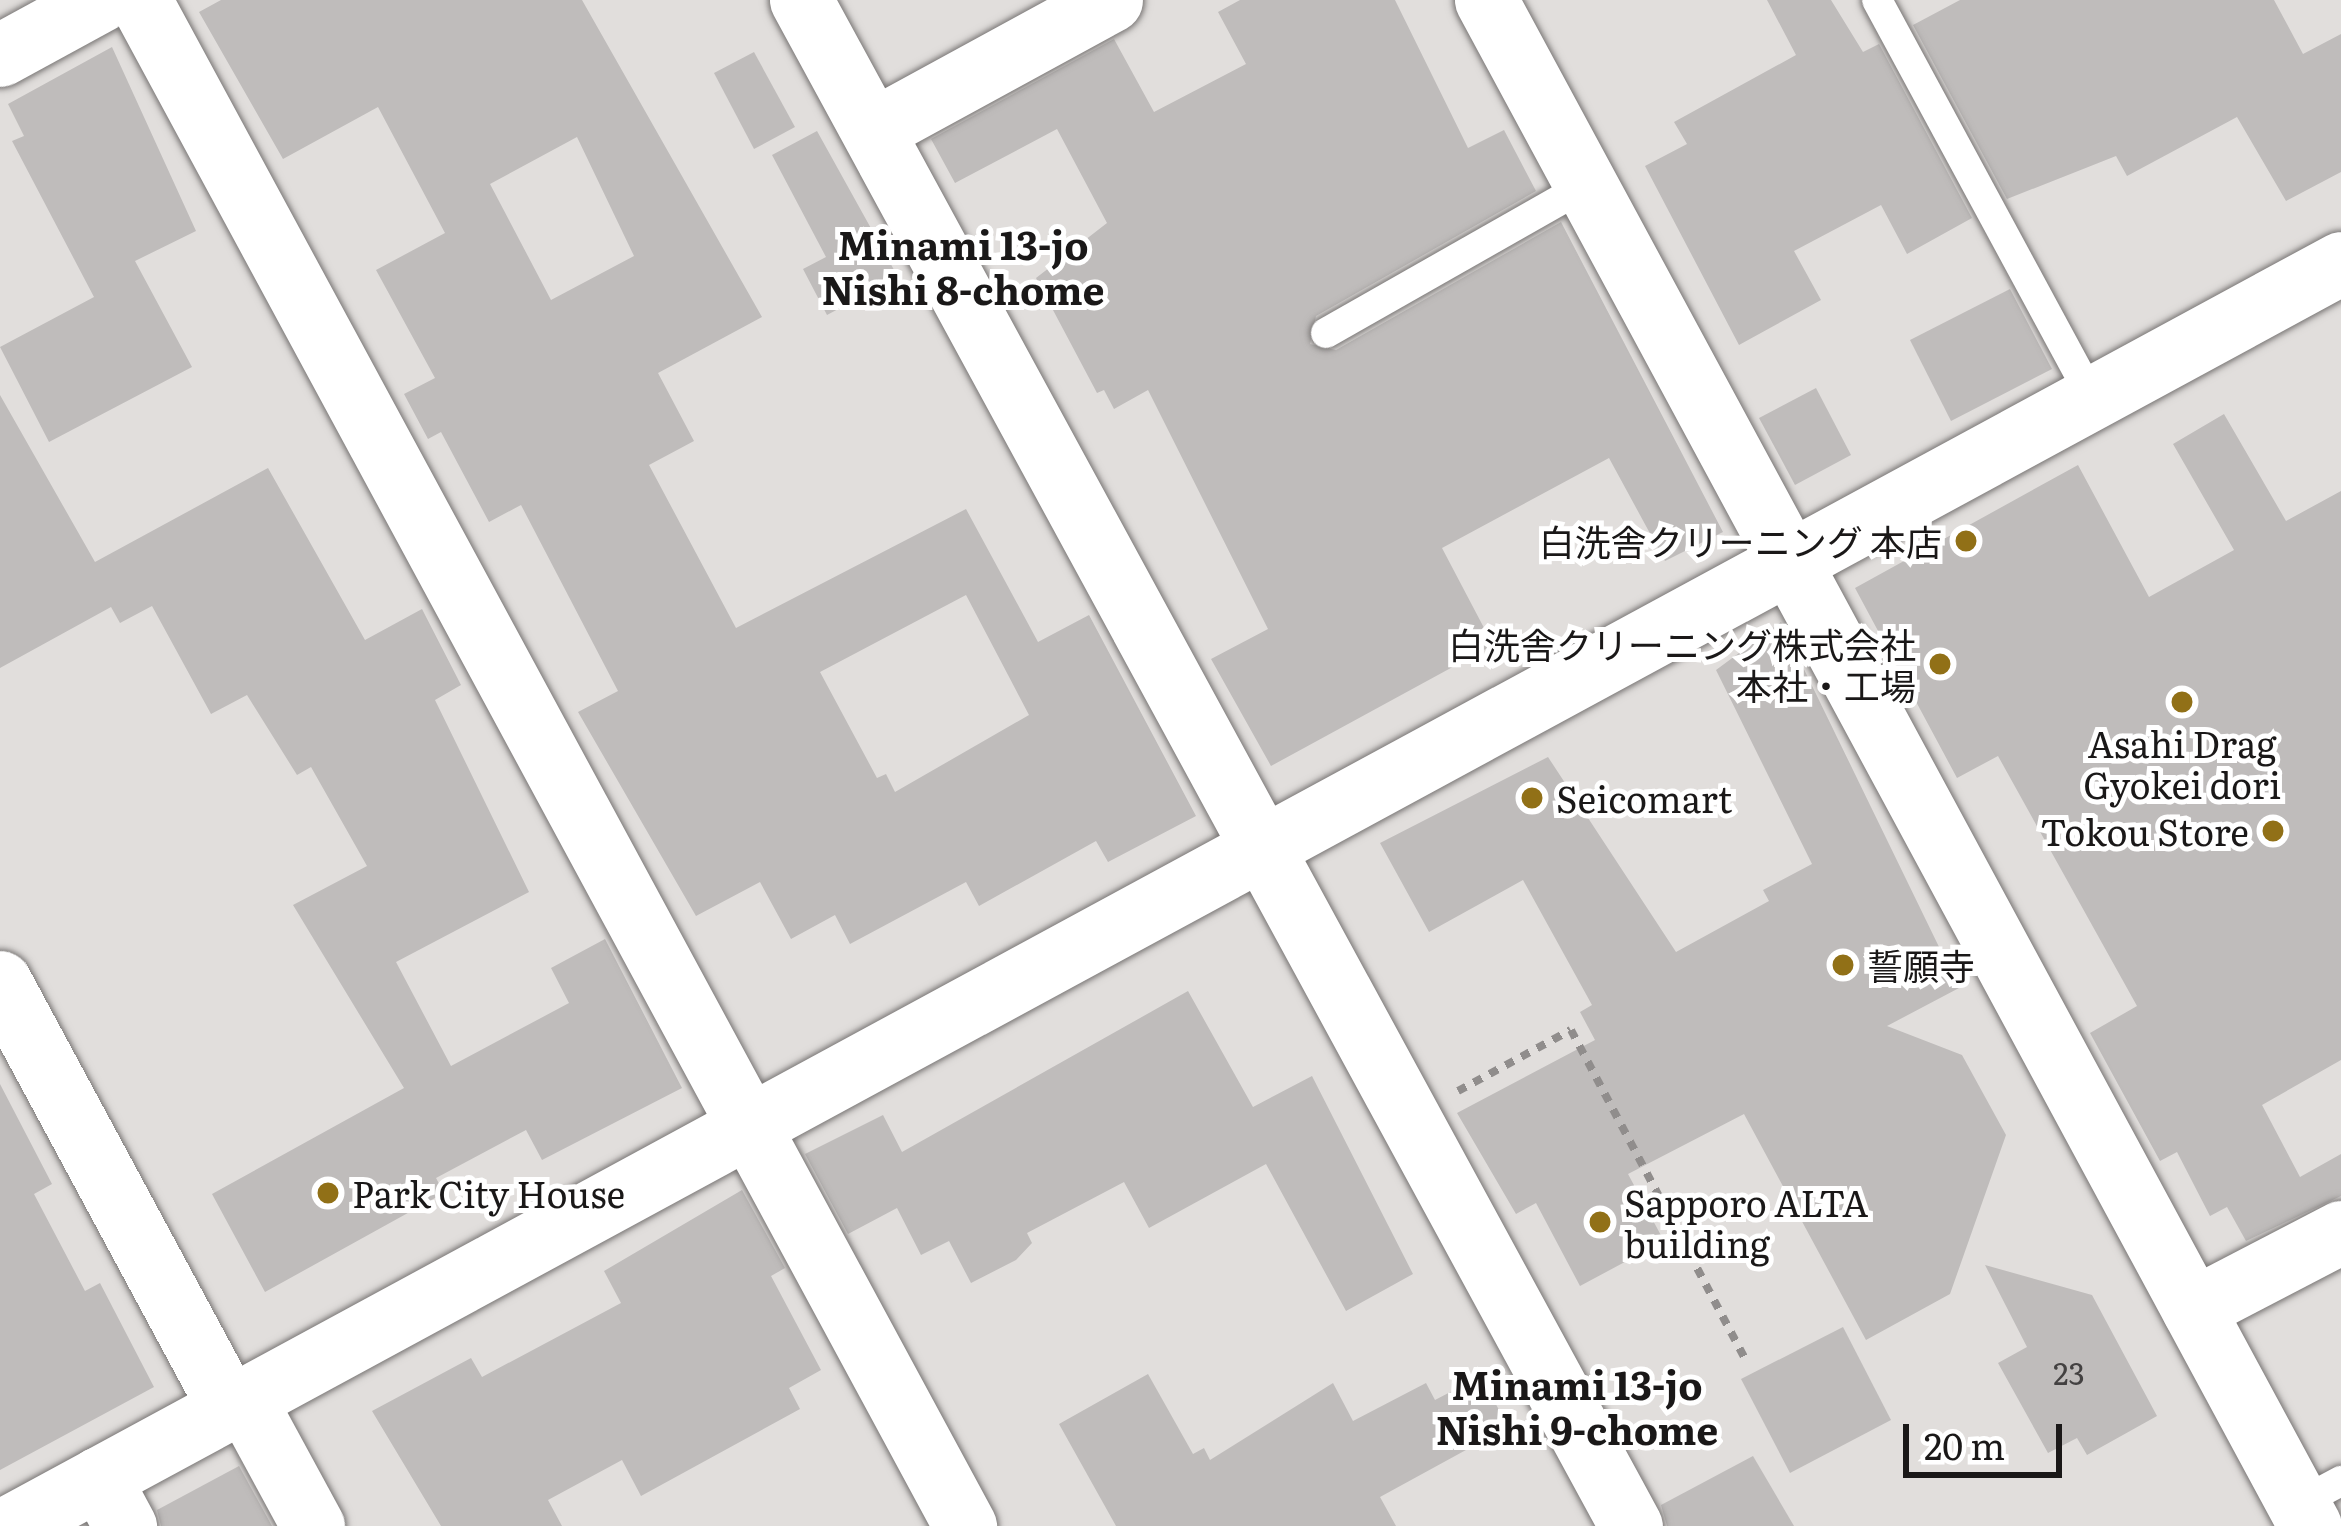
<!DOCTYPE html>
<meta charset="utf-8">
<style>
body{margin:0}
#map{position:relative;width:2341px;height:1526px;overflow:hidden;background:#e1dedc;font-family:Literata,"Noto Sans JP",serif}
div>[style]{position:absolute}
.building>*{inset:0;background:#bfbcbb}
.path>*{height:8px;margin-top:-4px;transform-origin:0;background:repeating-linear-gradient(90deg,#908d8c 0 9px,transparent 0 18px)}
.roads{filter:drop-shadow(0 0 3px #787574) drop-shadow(0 0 3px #787574)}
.lane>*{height:30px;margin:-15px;padding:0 15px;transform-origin:15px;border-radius:15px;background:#fff}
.street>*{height:63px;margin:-31.5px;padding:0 31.5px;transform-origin:31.5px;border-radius:31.5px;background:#fff}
.dots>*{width:33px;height:33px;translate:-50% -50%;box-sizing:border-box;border:6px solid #fff;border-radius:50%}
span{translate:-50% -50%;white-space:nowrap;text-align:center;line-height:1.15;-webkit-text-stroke:10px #fff;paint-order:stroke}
.number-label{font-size:30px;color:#434141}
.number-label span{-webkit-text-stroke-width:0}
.poi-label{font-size:36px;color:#1a1818}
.right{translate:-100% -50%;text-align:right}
.left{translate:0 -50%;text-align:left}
.neighbourhood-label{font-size:39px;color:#1a1818;font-weight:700}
.scale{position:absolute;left:1903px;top:1424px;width:159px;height:54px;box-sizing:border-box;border:6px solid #1a1818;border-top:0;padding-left:15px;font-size:36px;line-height:42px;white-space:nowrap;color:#1a1818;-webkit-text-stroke:9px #fff;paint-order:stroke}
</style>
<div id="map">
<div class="building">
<div style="clip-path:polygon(evenodd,221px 0,582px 0,762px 317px,658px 373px,694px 441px,649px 465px,736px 628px,966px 509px,1038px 642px,1089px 615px,1196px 816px,1108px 862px,1096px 841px,979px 906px,966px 882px,850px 944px,835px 915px,791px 939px,760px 882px,696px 916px,578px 712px,618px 691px,521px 505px,489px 522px,441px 432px,428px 439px,404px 394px,435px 378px,376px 270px,445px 233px,378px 107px,283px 159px,199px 12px,221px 0,577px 137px,634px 256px,551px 300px,490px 184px,577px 137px,221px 0,966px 595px,1029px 715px,895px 792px,886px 774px,877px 778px,820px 672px,966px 595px)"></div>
<div style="clip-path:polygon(1240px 0,1395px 0,1468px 148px,1504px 130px,1536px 191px,1316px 316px,1310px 344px,1336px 350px,1561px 222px,1723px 532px,1665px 561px,1609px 458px,1442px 548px,1493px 645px,1271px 766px,1211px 659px,1268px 629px,1148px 390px,1114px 409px,1104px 390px,1097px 393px,1036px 278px,1107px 223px,1057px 129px,955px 183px,931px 139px,1114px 39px,1154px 112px,1246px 64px,1218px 12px)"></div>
<div style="clip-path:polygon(1767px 0,1831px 0,1863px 52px,1879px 44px,1972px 218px,1907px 254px,1881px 205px,1794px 251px,1821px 300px,1739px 345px,1645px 166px,1687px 144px,1674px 122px,1796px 55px)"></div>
<div style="clip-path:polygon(1960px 0,2274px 0,2303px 54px,2341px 34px,2341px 172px,2286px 201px,2237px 117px,2127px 176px,2116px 156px,2007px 199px,1913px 25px)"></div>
<div style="clip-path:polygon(112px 47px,196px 231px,135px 261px,192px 367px,49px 442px,0 347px,94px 297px,12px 141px,24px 136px,8px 104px)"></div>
<div style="clip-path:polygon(754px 52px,795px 127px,754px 149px,714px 73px)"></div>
<div style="clip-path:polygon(817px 131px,898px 277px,827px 315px,803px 269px,826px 257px,772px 155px)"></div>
<div style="clip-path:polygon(2010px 289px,2052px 369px,1951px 421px,1910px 340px)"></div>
<div style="clip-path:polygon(1816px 388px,1851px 455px,1795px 485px,1759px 418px)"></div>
<div style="clip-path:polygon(0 395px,95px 562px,268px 468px,365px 640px,422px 609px,461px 685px,435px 700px,529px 892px,396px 962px,451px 1066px,569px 1003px,551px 968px,605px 939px,682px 1088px,542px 1160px,526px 1130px,436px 1178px,444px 1193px,265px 1292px,212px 1194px,404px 1088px,293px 905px,367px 866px,311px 767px,297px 775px,247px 695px,211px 714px,152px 606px,120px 623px,111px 607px,0 668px)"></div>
<div style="clip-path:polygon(2224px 414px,2286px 521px,2341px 491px,2341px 1060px,2262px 1105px,2300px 1177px,2341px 1154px,2341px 1196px,2246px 1241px,2227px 1207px,2210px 1216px,2177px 1152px,2160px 1161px,2090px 1033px,2137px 1006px,1998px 756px,1957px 778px,1855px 588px,2078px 465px,2149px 597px,2234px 550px,2173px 444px)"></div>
<div style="clip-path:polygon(1781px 622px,1959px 988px,1887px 1026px,1962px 1055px,2006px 1135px,1950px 1294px,1866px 1340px,1744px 1114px,1628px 1174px,1664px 1241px,1580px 1286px,1536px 1203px,1516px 1214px,1457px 1113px,1595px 1040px,1580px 1012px,1592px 1005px,1523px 880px,1429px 932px,1380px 843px,1548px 757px,1676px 952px,1769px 901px,1763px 890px,1812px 864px,1716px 670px)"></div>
<div style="clip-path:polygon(1188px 991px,1253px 1107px,1312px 1076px,1413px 1274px,1346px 1311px,1266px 1164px,1149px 1228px,1124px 1182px,1027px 1233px,1032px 1243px,1016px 1260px,971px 1283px,949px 1241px,921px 1255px,897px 1208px,848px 1234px,805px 1154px,883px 1115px,902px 1152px)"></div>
<div style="clip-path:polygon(0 1084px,52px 1184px,34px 1194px,85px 1291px,100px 1283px,154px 1387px,0 1470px)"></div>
<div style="clip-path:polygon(742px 1190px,785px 1268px,771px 1276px,821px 1370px,789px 1388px,800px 1409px,641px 1496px,622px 1460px,548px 1500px,562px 1526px,441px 1526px,372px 1411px,471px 1358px,482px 1377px,621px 1303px,604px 1271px)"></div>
<div style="clip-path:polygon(1985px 1265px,2092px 1295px,2157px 1416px,2087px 1455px,2077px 1438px,2048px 1453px,1998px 1363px,2027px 1347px)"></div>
<div style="clip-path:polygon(1843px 1327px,1891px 1420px,1790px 1473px,1741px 1379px)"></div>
<div style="clip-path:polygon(1148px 1374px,1193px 1454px,1204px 1448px,1210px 1460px,1333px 1383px,1353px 1421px,1426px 1383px,1435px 1400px,1481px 1376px,1508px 1427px,1380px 1497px,1396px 1526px,1116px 1526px,1059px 1424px)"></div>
<div style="clip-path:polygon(1753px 1456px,1794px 1526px,1667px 1526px,1661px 1505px)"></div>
<div style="clip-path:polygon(239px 1466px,272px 1526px,161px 1526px,157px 1510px)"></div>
</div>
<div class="path">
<div style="left:1458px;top:1091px;width:128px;rotate:-28.4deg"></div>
<div style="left:1571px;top:1030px;width:376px;rotate:62.1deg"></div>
</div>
<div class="roads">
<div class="lane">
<div style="left:1877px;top:0;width:455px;rotate:61.6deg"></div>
<div style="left:1326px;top:333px;width:300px;rotate:-29.6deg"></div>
<div style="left:2298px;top:1504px;width:49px;rotate:-28.1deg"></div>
</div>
<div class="street">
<div style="left:140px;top:0;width:1735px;rotate:61.6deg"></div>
<div style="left:801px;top:0;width:1737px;rotate:61.46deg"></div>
<div style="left:1486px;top:0;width:1734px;rotate:61.63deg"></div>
<div style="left:0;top:55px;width:115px;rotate:-28.6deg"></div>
<div style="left:873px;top:130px;width:271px;rotate:-28.6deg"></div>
<div style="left:0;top:982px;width:484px;rotate:61.7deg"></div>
<div style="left:2193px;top:1309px;width:167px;rotate:-27.5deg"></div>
<div style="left:244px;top:1399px;width:145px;rotate:61.5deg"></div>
<div style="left:99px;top:1478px;width:55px;rotate:61.6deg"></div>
<div style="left:11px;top:1526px;width:2650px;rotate:-28.46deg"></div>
</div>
</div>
<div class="dots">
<div style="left:1966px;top:541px;background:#917017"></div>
<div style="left:1940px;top:664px;background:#917017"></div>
<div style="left:2182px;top:702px;background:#917017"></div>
<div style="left:1532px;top:798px;background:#917017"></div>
<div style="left:2273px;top:831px;background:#917017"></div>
<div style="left:1843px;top:965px;background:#917017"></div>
<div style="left:328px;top:1193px;background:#917017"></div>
<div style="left:1600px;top:1222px;background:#917017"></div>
</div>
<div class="number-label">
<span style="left:2069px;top:1372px">23</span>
</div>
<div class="poi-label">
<span class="right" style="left:1942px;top:541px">白洗舎クリーニング 本店</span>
<span class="right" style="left:1916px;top:664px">白洗舎クリーニング株式会社<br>本社・工場</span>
<span style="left:2182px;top:763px">Asahi Drag<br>Gyokei dori</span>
<span class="left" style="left:1556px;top:798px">Seicomart</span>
<span class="right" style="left:2249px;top:831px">Tokou Store</span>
<span class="left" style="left:1867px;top:965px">誓願寺</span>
<span class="left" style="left:352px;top:1193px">Park City House</span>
<span class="left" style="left:1624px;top:1222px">Sapporo ALTA<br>building</span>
</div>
<div class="neighbourhood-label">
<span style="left:963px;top:266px">Minami 13-jo<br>Nishi 8-chome</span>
<span style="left:1577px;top:1406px">Minami 13-jo<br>Nishi 9-chome</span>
</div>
<div class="scale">20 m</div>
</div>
